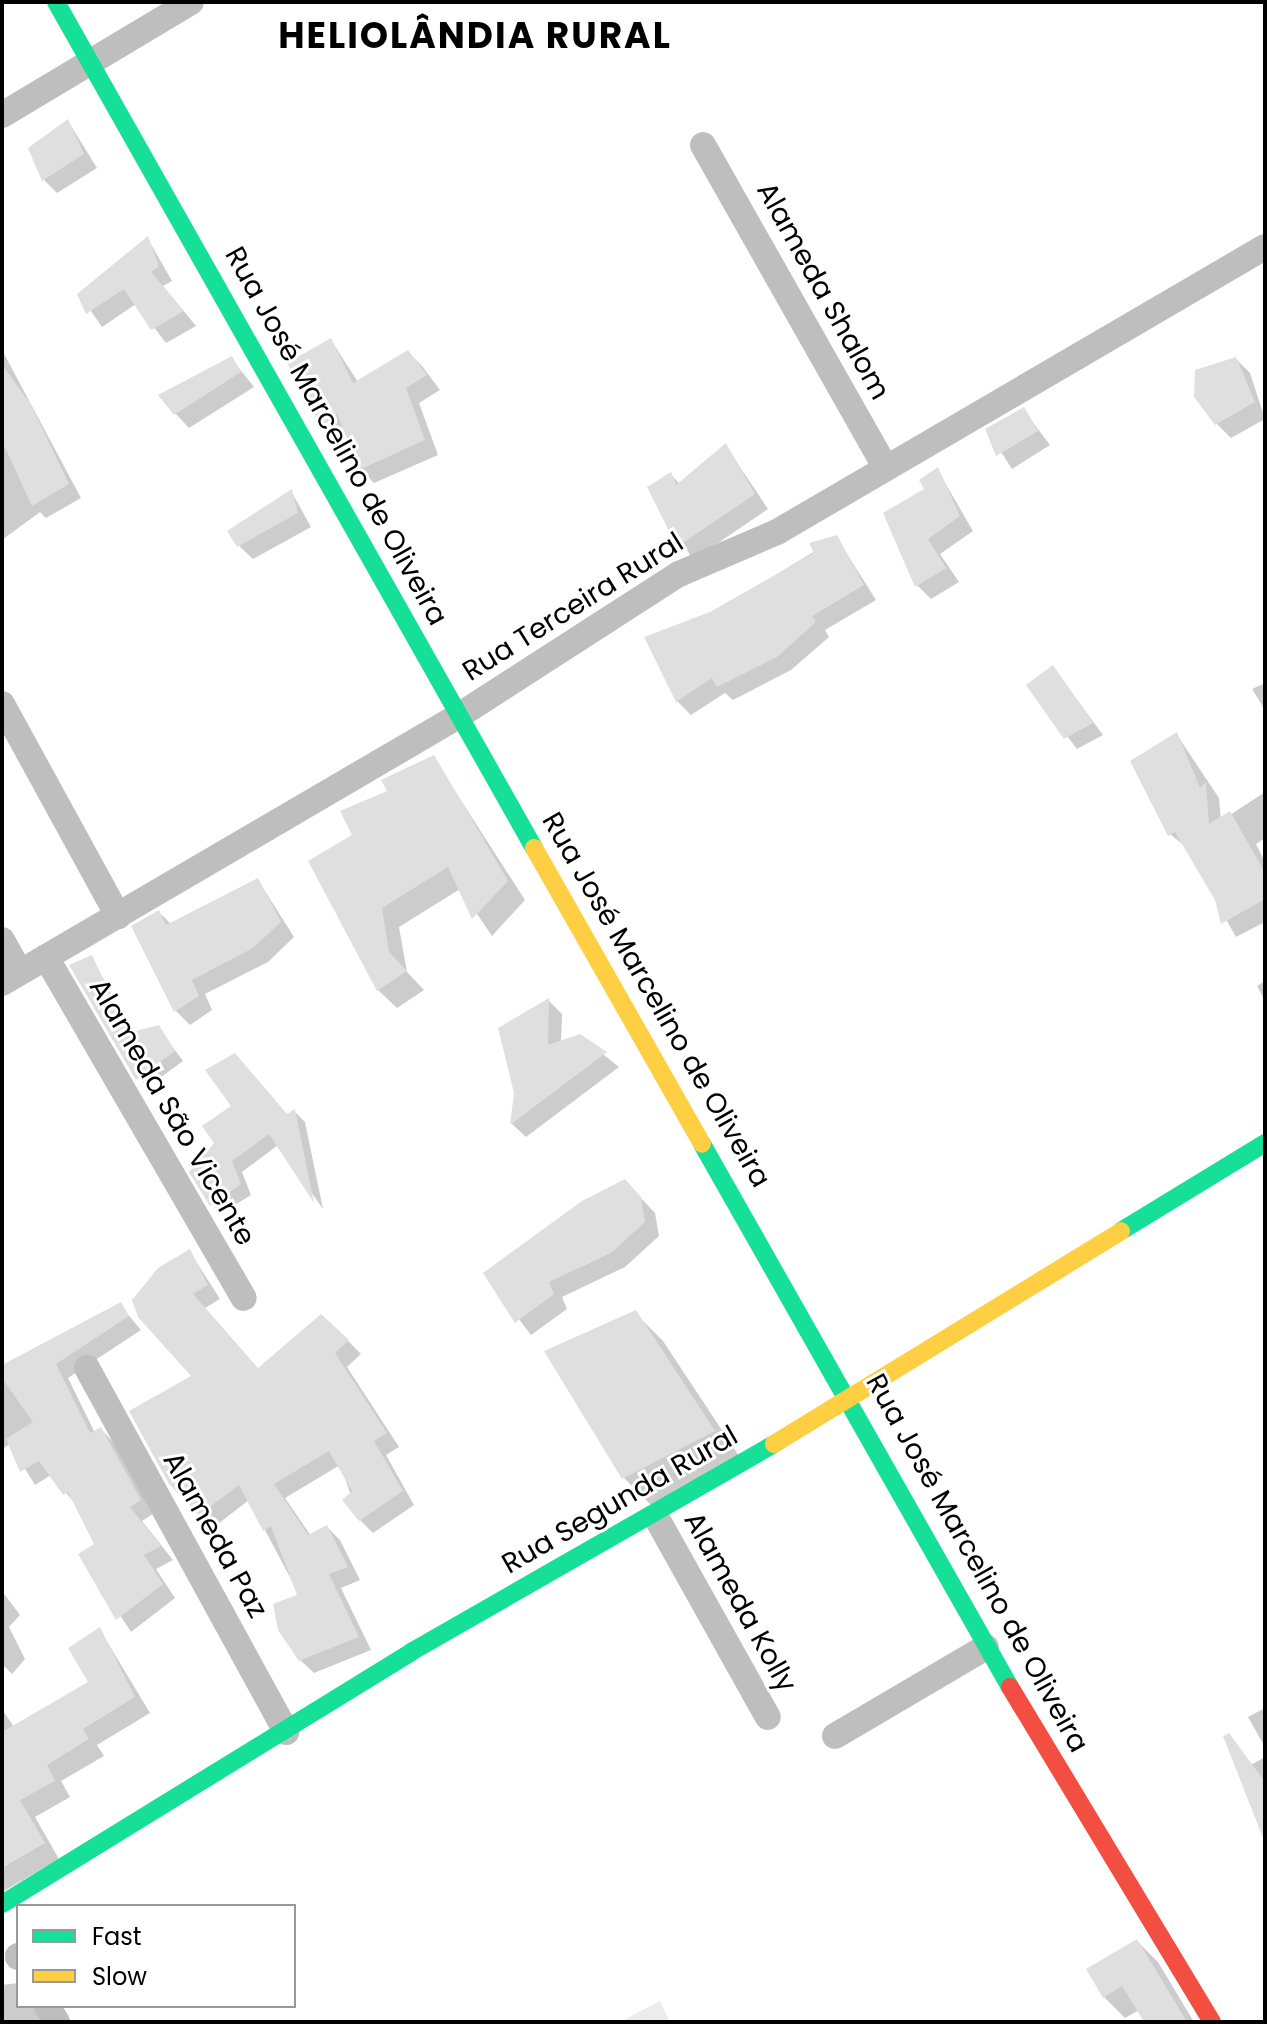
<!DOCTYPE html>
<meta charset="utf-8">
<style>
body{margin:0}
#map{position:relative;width:1267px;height:2024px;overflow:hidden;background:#fff;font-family:Poppins,sans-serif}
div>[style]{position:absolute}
.green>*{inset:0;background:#ececec}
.shadow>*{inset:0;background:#0003}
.building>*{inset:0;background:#dfdfdf}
.street>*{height:26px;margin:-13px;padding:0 13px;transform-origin:13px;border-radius:13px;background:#bebebe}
.fast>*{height:18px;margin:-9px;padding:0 9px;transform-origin:9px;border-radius:9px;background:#16e098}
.slow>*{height:18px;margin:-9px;padding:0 9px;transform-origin:9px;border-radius:9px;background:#ffcf43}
.jam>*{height:18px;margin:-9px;padding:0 9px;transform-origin:9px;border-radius:9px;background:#f24e42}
span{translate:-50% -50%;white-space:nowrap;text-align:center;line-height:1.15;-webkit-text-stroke:6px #fff;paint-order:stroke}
.street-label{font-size:28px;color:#000}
.district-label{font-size:36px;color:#000;font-weight:700;letter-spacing:2px}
.frame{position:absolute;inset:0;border:4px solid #000;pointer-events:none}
.legend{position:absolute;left:16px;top:1904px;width:280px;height:104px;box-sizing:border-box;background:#fff;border:2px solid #999;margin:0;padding:10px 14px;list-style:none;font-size:24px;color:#000}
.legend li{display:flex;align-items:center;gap:16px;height:40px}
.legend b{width:40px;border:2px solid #999}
</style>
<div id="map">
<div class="green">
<div style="clip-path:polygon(660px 2001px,670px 2022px,620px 2022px)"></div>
</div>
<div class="shadow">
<div style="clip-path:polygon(68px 121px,97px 168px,57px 193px,43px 179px)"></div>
<div style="clip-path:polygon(148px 239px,172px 281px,163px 286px,196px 326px,166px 343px,136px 304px,102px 327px,79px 294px)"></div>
<div style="clip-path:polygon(331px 340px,358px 382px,408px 352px,422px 366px,440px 390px,419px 403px,438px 455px,374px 483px,360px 469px,346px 433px,338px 442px,325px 429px,290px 364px)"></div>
<div style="clip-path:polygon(2px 350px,81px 498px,46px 518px,40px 512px,2px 540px)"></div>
<div style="clip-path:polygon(231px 358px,254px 387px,189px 428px,175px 413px)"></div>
<div style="clip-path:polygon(1236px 359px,1250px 373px,1265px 419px,1231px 438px,1217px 424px)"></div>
<div style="clip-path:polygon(1023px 409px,1050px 445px,1012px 469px,987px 430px)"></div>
<div style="clip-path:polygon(726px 446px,768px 509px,693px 560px,649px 487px,670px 474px,680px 484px)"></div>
<div style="clip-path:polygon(937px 469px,973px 531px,940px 554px,959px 582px,931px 599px,917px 585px,927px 490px)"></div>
<div style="clip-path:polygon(291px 491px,311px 527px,253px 559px,238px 545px)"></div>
<div style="clip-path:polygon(837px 538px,876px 600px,825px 630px,829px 637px,791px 670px,733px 700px,725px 693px,691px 715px,677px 701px,710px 614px)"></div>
<div style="clip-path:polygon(1053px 667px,1103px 735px,1077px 749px,1029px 686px)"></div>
<div style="clip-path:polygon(1265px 683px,1265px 710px,1252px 689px)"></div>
<div style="clip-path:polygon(1177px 735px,1219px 798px,1221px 821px,1265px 792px,1265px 838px,1256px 844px,1265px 862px,1265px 922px,1236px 937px,1186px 847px,1170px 834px)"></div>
<div style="clip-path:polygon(433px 757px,525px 900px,492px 936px,460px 889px,399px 927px,407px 972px,424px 990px,397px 1008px,378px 990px,310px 862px,355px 835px)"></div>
<div style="clip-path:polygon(258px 880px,294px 937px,268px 962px,205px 994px,212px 1010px,190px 1025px,176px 1011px,159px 912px,171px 924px)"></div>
<div style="clip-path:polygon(92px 957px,132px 1034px,158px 1027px,183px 1061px,146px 1088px)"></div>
<div style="clip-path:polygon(1265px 981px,1265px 1001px,1257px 986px)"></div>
<div style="clip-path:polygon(548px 1000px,562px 1014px,561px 1043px,580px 1036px,619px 1067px,526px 1137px,512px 1124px,516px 1093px)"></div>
<div style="clip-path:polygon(295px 1112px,305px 1122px,323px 1209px,278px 1145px,242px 1172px,251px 1195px,220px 1214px,192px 1172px)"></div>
<div style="clip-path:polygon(639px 1196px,655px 1213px,659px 1236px,625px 1267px,562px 1297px,567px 1309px,531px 1335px,485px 1274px)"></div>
<div style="clip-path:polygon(190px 1252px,220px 1299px,205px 1308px,259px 1370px,348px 1341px,361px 1354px,347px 1367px,399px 1447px,386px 1455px,414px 1505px,373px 1533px,360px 1520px,340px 1465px,285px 1498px,311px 1536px,327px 1527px,340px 1540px,360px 1580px,341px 1588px,371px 1650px,314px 1673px,300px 1660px,300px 1596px,249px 1500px,214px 1527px,170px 1483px,195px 1376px)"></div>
<div style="clip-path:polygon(120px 1305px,141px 1330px,68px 1378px,95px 1433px,101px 1429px,114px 1443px,153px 1514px,142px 1521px,173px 1560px,156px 1569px,175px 1598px,131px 1632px,81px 1554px,97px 1545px,78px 1507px,51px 1475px,35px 1485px,10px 1444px,2px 1449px,2px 1369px)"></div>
<div style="clip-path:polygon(635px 1313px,663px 1341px,741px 1459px,652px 1506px,624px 1478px)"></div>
<div style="clip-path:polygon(2px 1591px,20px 1615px,9px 1627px,25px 1659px,12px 1674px,2px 1664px)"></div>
<div style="clip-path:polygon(100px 1630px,150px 1713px,97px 1745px,104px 1756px,61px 1781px,70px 1797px,35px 1817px,59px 1859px,2px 1892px,2px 1709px,14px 1727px,91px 1682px)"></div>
<div style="clip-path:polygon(1265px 1708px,1265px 1747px,1248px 1717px)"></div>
<div style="clip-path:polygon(1265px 1757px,1265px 1833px,1238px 1772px)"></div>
<div style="clip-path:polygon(1137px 1941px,1158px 1962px,1194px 2022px,1146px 2022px,1139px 2010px,1125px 2018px,1104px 1997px)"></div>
<div style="clip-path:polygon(18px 1983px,18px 2006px,41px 2006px,44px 2022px,2px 2022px,2px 1985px)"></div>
</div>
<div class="building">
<div style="clip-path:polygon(68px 119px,84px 154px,42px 181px,28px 148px)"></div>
<div style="clip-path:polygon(148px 236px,159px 266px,151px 272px,184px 311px,151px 330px,124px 289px,86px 314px,77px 294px)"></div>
<div style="clip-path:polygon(331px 338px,353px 383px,408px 350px,427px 375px,406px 388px,425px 440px,359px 470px,337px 414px,323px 430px,287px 363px)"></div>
<div style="clip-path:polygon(232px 356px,241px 372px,174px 415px,158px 395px)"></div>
<div style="clip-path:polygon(1236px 357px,1255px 402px,1215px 425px,1194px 397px,1195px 370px)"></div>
<div style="clip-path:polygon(2px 365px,30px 403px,69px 484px,32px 506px,2px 441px)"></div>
<div style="clip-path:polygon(1024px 407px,1038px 431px,996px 456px,985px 429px)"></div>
<div style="clip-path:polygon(726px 443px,755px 494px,677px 547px,647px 487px,671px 472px,676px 485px)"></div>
<div style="clip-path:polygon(938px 467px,960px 516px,928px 539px,946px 568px,915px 587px,883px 513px,924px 489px,919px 480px)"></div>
<div style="clip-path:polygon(292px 489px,298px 513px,237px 547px,227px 531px)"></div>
<div style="clip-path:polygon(837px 535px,864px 585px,812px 616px,816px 622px,777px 657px,717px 687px,712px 678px,676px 702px,644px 637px,710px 612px,814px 553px,809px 543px)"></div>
<div style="clip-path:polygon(1053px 665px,1093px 723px,1064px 739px,1026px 685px)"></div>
<div style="clip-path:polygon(1177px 732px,1200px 788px,1206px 782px,1209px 824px,1230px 811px,1265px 873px,1265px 899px,1221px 924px,1215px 900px,1175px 832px,1168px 836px,1130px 761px)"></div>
<div style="clip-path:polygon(434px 755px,508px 881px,472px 919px,448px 867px,382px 908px,389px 952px,407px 971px,377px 991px,308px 861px,352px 835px,340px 811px,387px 791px,381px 780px)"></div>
<div style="clip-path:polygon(258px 878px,281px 922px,253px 948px,192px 980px,199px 996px,174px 1012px,131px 926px,159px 910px,166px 925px)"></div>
<div style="clip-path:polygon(92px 955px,128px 1033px,159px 1025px,175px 1051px,136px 1080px,69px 965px)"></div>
<div style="clip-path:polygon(549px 998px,548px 1045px,580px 1034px,607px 1052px,510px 1125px,514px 1093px,498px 1028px)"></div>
<div style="clip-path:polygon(235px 1053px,287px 1114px,295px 1109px,314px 1203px,269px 1134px,232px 1161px,241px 1184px,210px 1206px,189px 1172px,214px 1143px,202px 1126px,231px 1106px,205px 1070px)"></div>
<div style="clip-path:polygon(625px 1179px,641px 1197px,645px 1222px,611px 1253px,549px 1282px,554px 1294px,515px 1323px,483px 1273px,582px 1201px)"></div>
<div style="clip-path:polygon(190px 1249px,208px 1285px,193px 1294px,258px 1368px,321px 1314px,349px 1340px,335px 1353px,387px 1433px,374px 1441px,403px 1491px,359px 1521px,342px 1500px,352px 1491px,329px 1451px,274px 1484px,308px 1535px,327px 1525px,348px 1567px,329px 1574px,359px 1637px,299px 1661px,278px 1630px,273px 1604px,297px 1595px,271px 1526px,263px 1531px,239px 1485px,199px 1515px,169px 1484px,129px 1411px,191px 1376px,138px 1317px,132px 1300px,158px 1268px)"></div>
<div style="clip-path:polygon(121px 1302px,129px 1316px,56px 1364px,90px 1433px,101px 1427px,141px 1500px,130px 1507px,161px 1546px,144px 1555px,163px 1584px,116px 1620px,78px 1554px,94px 1544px,68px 1492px,63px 1495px,39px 1461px,20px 1472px,6px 1439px,33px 1422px,2px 1378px,2px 1365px)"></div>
<div style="clip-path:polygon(636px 1310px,715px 1431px,622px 1479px,544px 1351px)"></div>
<div style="clip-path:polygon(100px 1627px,135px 1697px,83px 1729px,89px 1739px,47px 1765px,55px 1781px,20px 1800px,45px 1843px,2px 1868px,2px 1732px,88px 1682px,68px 1648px)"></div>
<div style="clip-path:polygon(1229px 1733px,1265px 1782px,1265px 1843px,1223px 1736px)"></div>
<div style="clip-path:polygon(1137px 1939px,1187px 2022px,1144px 2022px,1122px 1986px,1103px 1998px,1086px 1969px)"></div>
</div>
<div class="street">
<div style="left:2px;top:115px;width:220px;rotate:-30.9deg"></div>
<div style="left:703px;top:145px;width:371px;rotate:60.5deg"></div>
<div style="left:2px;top:704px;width:242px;rotate:61.3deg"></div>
<div style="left:2px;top:940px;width:35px;rotate:61deg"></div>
<div style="left:46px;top:957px;width:394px;rotate:59.9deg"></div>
<div style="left:2px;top:983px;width:531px;rotate:-30.33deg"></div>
<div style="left:460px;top:715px;width:260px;rotate:-32.8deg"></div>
<div style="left:679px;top:574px;width:107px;rotate:-23.2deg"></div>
<div style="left:777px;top:532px;width:565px;rotate:-30.29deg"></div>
<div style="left:87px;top:1368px;width:415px;rotate:61.3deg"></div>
<div style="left:656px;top:1517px;width:229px;rotate:60.8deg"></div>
<div style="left:835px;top:1736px;width:175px;rotate:-30.5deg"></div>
<div style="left:18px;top:1956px;width:1px;rotate:90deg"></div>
<div style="left:47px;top:2006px;width:19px;rotate:58deg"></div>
</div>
<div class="fast">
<div style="left:56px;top:2px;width:972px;rotate:60.53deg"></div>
<div style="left:702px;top:1144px;width:624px;rotate:60.44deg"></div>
<div style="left:1121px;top:1231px;width:169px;rotate:-31.4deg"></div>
<div style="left:2px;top:1904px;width:480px;rotate:-31.6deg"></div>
<div style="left:411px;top:1652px;width:418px;rotate:-29.8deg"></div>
</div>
<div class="slow">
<div style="left:534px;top:848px;width:340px;rotate:60.4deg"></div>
<div style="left:774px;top:1444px;width:407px;rotate:-31.5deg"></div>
</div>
<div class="jam">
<div style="left:1010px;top:1687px;width:391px;rotate:58.9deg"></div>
</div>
<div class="street-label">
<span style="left:823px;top:291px;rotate:61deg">Alameda Shalom</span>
<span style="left:336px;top:436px;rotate:61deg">Rua José Marcelino de Oliveira</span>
<span style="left:573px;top:607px;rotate:-32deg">Rua Terceira Rural</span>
<span style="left:656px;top:1000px;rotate:60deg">Rua José Marcelino de Oliveira</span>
<span style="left:172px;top:1112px;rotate:60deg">Alameda São Vicente</span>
<span style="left:620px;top:1500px;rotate:-30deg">Rua Segunda Rural</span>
<span style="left:215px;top:1535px;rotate:61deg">Alameda Paz</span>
<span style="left:977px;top:1563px;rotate:61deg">Rua José Marcelino de Oliveira</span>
<span style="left:740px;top:1602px;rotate:61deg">Alameda Kolly</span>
</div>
<div class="district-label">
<span style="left:475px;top:36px">HELIOLÂNDIA RURAL</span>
</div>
<div class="frame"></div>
<ul class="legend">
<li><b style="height:10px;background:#16e098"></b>Fast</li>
<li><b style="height:10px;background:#ffcf43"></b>Slow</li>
</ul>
</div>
